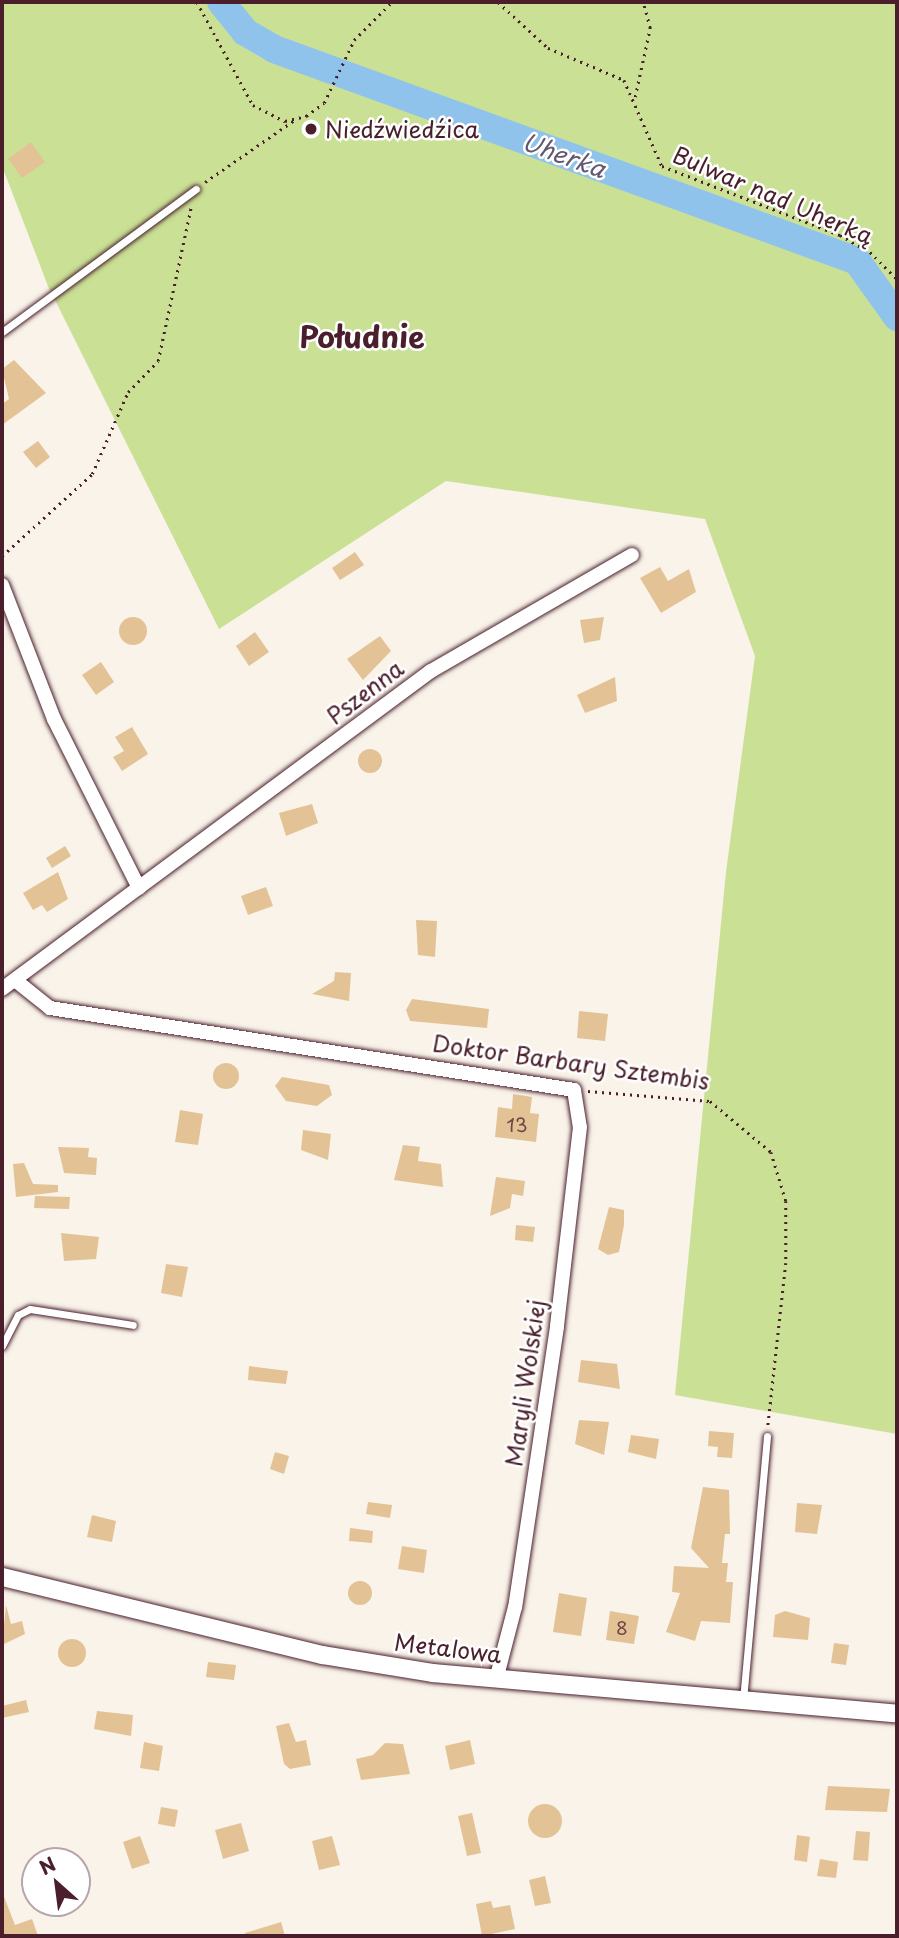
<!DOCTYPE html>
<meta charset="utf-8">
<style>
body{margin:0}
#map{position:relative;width:899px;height:1938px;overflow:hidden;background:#f9f3ea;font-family:"Playpen Sans",sans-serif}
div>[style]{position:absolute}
.green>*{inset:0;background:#cae095}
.river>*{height:28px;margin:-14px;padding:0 14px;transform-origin:14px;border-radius:14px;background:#8fc3ec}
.building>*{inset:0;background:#e3c396}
.round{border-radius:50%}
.path>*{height:2.5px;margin-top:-1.25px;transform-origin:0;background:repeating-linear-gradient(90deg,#4a1f2b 0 2px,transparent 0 7px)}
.roads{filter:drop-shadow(0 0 2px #4a1f2b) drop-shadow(0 0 2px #4a1f2b)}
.service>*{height:7px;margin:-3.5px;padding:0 3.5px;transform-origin:3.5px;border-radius:3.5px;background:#fff}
.minor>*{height:14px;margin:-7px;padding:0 7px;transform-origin:7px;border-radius:7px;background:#fff}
.tertiary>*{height:18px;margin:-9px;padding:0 9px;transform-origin:9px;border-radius:9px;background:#fff}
.dots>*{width:19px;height:19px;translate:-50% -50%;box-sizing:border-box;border:4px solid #fff;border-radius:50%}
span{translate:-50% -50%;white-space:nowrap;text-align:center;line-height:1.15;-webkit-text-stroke:5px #fff;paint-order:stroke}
.number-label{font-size:19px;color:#704846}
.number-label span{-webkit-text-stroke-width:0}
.poi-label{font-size:23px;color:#4a1f2b}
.left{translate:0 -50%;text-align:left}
.street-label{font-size:23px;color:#4a1f2b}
.water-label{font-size:24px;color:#62586f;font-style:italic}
.district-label{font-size:30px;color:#4a1f2b;font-weight:700}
.frame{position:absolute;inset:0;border:4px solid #4a1f2b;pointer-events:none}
.north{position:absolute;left:21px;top:1847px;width:70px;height:70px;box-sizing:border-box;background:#fff;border:2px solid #b7a5aa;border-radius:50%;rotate:332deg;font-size:19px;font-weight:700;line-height:28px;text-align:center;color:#4a1f2b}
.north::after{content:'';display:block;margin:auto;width:24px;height:32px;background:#4a1f2b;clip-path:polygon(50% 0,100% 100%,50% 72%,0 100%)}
</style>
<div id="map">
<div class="green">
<div style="clip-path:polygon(2px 2px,897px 2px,897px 1434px,675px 1395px,726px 872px,755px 656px,705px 519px,446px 481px,219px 629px,48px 286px,2px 166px)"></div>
</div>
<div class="river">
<div style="left:221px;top:2px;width:38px;rotate:51deg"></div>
<div style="left:245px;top:32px;width:34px;rotate:30deg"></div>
<div style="left:274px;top:49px;width:620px;rotate:19.98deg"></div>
<div style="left:857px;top:261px;width:69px;rotate:54.5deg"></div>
</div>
<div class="building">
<div style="clip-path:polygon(31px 142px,45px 162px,22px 178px,8px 159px)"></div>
<div style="clip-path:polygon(14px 360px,46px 393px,2px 425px,2px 404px,9px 399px,2px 369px)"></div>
<div style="clip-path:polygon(38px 441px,50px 457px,36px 468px,23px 452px)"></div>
<div style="clip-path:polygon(355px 552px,364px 565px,340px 580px,332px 568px)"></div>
<div style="clip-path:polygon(660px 567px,668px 581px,689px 569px,696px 592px,661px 613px,640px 578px)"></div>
<div style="clip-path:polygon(604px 617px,600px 640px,584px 643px,580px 620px)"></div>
<div class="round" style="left:119px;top:617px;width:28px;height:28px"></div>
<div style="clip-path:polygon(255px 632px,269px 652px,249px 666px,236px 646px)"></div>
<div style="clip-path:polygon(380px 636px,391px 651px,363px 680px,347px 659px)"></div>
<div style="clip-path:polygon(101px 662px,114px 682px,96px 695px,82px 675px)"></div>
<div style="clip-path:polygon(615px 677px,617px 701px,585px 713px,577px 695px)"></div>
<div style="clip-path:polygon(132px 727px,148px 754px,122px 771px,113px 757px,124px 751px,115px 737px)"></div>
<div class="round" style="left:358px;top:749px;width:24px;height:24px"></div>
<div style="clip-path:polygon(312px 804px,318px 823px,286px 836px,279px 813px)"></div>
<div style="clip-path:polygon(65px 846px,71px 856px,52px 868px,46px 858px)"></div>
<div style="clip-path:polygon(58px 872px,68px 899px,47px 912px,42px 905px,33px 910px,23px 893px)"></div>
<div style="clip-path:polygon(266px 887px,273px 906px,248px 915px,241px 896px)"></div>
<div style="clip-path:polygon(416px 920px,437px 921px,435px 957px,418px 955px)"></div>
<div style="clip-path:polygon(335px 972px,351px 973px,349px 1001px,312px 994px,334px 981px)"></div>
<div style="clip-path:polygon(412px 999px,489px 1009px,487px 1028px,410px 1021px,406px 1010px)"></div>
<div style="clip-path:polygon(579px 1011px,608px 1014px,605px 1041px,577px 1038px)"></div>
<div class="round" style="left:213px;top:1063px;width:26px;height:26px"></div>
<div style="clip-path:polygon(282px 1077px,329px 1085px,332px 1095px,317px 1106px,286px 1101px,275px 1086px)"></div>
<div style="clip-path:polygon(513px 1094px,532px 1097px,530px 1113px,539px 1114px,536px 1142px,495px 1137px,498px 1107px,512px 1109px)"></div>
<div style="clip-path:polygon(180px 1110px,203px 1114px,198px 1145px,175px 1142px)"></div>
<div style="clip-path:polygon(303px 1130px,331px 1134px,328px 1160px,301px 1150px)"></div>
<div style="clip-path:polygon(403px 1145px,420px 1147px,418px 1161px,441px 1164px,443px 1187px,394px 1180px)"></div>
<div style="clip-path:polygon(58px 1147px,89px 1148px,88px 1157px,97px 1158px,96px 1175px,64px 1173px)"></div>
<div style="clip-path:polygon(24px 1163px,33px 1184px,58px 1185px,58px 1192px,16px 1197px,13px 1164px)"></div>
<div style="clip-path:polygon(496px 1177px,525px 1181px,523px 1196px,512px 1194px,510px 1208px,490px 1216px)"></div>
<div style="clip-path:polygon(35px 1196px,70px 1197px,69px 1209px,34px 1208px)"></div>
<div style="clip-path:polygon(609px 1207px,624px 1210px,624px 1225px,619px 1252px,608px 1255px,598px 1249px)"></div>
<div style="clip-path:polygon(516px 1225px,535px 1227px,533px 1242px,515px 1240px)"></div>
<div style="clip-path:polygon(61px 1233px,99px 1237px,96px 1259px,64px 1261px)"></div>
<div style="clip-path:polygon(166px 1264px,188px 1267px,182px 1297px,161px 1293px)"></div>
<div style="clip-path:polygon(581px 1360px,617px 1364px,620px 1389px,578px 1382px)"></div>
<div style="clip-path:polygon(249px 1366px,288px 1371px,286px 1384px,248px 1380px)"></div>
<div style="clip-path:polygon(579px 1420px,609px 1422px,604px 1455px,575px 1444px)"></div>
<div style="clip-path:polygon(709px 1431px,734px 1433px,732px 1458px,717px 1457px,718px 1447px,708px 1446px)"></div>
<div style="clip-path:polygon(631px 1435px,659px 1439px,656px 1459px,628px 1452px)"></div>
<div style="clip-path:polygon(275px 1452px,289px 1456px,284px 1474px,270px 1469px)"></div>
<div style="clip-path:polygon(703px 1487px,729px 1490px,730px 1534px,725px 1534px,722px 1563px,728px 1563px,726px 1582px,733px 1582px,730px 1623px,701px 1621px,695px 1641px,666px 1632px,680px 1593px,672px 1592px,674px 1566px,709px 1568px,691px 1548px)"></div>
<div style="clip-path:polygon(368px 1502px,392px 1505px,390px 1518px,366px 1514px)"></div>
<div style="clip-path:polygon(797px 1503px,822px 1505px,817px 1534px,795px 1532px)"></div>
<div style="clip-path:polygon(92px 1515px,116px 1521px,112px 1542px,87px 1537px)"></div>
<div style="clip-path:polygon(350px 1528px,373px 1531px,372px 1543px,349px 1541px)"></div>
<div style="clip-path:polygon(402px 1546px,427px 1550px,424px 1573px,398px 1569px)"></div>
<div class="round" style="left:348px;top:1581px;width:24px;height:24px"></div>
<div style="clip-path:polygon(559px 1593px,587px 1598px,581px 1636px,553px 1632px)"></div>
<div style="clip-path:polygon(6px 1605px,11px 1624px,22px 1621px,25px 1634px,2px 1645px)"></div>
<div style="clip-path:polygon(610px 1611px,639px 1616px,634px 1644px,606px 1640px)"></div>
<div style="clip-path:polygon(785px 1611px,810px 1618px,808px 1640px,773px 1637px,775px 1615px)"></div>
<div class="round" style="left:58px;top:1639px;width:28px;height:28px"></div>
<div style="clip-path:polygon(834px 1643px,849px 1645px,846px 1665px,831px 1663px)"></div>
<div style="clip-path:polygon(208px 1662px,236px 1665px,234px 1680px,206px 1677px)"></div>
<div style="clip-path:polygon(26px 1700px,29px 1712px,2px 1718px,2px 1706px)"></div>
<div style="clip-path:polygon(97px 1711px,133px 1715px,131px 1736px,94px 1729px)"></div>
<div style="clip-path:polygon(289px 1723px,296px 1742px,306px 1740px,311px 1765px,290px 1769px,284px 1764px,276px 1726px)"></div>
<div style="clip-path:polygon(470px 1740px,475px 1764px,450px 1770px,445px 1746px)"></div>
<div style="clip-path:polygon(144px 1742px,163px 1746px,159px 1771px,140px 1768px)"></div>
<div style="clip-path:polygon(385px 1743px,403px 1744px,410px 1774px,361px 1780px,356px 1759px,373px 1755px)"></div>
<div style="clip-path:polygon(828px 1786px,890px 1789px,887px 1812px,825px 1810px)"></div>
<div class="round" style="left:528px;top:1804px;width:34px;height:34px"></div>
<div style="clip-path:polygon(161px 1807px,178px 1810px,175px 1827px,158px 1824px)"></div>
<div style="clip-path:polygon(472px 1813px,481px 1853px,467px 1856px,458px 1816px)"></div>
<div style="clip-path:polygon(241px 1823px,249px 1851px,223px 1859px,215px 1830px)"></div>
<div style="clip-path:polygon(856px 1831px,870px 1832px,868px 1861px,853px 1860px)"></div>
<div style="clip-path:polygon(797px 1835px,810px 1837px,807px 1862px,794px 1860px)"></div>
<div style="clip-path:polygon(140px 1836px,150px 1863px,132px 1869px,123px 1842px)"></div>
<div style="clip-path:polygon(332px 1836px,340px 1865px,319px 1870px,312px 1841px)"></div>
<div style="clip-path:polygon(820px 1859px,838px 1862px,836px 1878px,817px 1876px)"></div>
<div style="clip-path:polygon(545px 1876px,551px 1903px,535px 1906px,529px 1880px)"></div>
<div style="clip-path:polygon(3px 1894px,15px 1925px,32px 1919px,38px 1936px,2px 1936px)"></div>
<div style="clip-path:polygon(491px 1901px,493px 1908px,510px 1905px,515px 1929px,482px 1936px,476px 1904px)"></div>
<div style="clip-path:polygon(281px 1922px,285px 1936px,245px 1936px,245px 1933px)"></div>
</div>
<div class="path">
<div style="left:197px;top:2px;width:117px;rotate:61.5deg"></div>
<div style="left:253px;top:105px;width:36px;rotate:27deg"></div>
<div style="left:285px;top:121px;width:22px;rotate:-13deg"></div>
<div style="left:306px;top:116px;width:22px;rotate:-36deg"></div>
<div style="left:324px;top:103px;width:70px;rotate:-64.5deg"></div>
<div style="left:354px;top:40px;width:54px;rotate:-45deg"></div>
<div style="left:498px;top:2px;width:68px;rotate:42.6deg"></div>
<div style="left:548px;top:48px;width:82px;rotate:22.8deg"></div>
<div style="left:624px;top:80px;width:94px;rotate:66.2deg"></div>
<div style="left:662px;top:166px;width:191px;rotate:21.2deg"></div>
<div style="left:840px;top:235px;width:34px;rotate:30deg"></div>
<div style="left:870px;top:252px;width:38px;rotate:45deg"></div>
<div style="left:635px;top:97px;width:71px;rotate:-77.7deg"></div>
<div style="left:650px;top:28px;width:27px;rotate:-105deg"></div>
<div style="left:205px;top:182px;width:111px;rotate:-34.7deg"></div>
<div style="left:2px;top:556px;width:122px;rotate:-42.3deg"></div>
<div style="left:92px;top:474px;width:90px;rotate:-66.3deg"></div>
<div style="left:128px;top:392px;width:43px;rotate:-45.9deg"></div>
<div style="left:158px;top:361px;width:157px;rotate:-77.9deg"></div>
<div style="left:588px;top:1091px;width:122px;rotate:4.7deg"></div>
<div style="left:710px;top:1101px;width:80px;rotate:39.9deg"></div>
<div style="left:771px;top:1152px;width:51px;rotate:73deg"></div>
<div style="left:786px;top:1201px;width:62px;rotate:90deg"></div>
<div style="left:786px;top:1263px;width:165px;rotate:96.3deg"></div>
</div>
<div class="roads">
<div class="service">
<div style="left:2px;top:332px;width:241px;rotate:-36.4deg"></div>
<div style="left:2px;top:1346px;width:35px;rotate:-63deg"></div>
<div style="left:18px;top:1315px;width:13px;rotate:-27deg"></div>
<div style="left:30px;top:1309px;width:104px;rotate:8.8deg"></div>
<div style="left:743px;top:1700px;width:265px;rotate:-84.8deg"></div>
</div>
<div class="minor">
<div style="left:2px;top:585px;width:144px;rotate:68.8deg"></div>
<div style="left:54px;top:719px;width:189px;rotate:63.3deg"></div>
<div style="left:15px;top:980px;width:45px;rotate:38.7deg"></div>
<div style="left:50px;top:1008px;width:530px;rotate:8.89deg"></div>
<div style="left:574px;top:1090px;width:37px;rotate:81deg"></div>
<div style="left:580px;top:1127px;width:201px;rotate:96.6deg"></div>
<div style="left:557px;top:1327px;width:283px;rotate:98.5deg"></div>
<div style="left:515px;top:1607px;width:75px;rotate:104.6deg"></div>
<div style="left:2px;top:989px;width:534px;rotate:-36.55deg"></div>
<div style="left:431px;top:671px;width:232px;rotate:-30deg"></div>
</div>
<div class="tertiary">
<div style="left:2px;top:1577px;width:330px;rotate:13.7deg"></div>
<div style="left:323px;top:1655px;width:111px;rotate:9.3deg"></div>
<div style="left:433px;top:1673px;width:466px;rotate:5deg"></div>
</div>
</div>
<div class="dots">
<div style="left:311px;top:129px;background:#4a1f2b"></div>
</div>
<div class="number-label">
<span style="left:517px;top:1125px">13</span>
<span style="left:622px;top:1628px">8</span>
</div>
<div class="poi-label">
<span class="left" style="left:325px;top:129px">Niedźwiedźica</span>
</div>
<div class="street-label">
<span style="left:773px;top:195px;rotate:23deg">Bulwar nad Uherką</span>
<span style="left:365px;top:692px;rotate:-37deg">Pszenna</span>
<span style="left:571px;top:1062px;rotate:8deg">Doktor Barbary Sztembis</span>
<span style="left:525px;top:1383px;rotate:-82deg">Maryli Wolskiej</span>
<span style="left:448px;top:1648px;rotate:7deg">Metalowa</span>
</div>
<div class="water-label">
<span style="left:564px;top:155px;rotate:20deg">Uherka</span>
</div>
<div class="district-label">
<span style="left:362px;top:336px">Południe</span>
</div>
<div class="frame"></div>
<div class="north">N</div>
</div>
